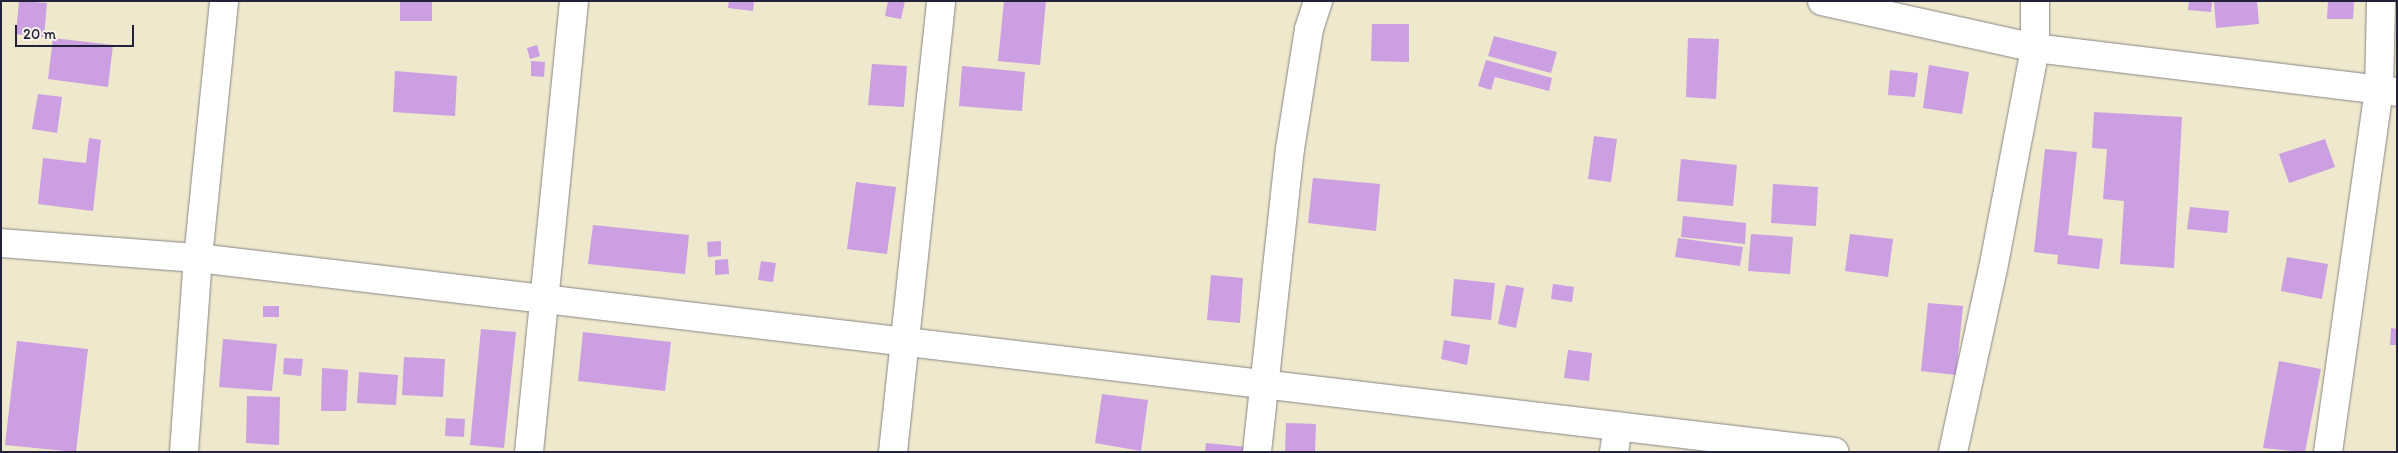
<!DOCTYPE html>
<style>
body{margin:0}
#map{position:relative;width:2398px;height:453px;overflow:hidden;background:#eee8cd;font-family:Itim,sans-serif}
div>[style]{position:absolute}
.building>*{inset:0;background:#cb9fe1}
.roads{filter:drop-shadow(0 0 1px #888584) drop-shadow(0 0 1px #888584)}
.street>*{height:28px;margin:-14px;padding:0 14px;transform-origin:14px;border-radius:14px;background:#fff}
span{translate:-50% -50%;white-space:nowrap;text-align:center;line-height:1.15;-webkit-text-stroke:4px #f7f3e8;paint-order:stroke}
.frame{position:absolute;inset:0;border:2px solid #22223b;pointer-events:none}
.scale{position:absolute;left:15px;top:25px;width:119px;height:22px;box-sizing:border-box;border:2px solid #22223b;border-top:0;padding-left:6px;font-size:15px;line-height:18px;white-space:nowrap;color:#22223b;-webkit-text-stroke:4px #f7f3e8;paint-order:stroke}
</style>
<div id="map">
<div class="building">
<div style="clip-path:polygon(19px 1px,47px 3px,44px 37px,16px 34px)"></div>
<div style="clip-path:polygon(400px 1px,432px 1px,432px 21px,400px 21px)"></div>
<div style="clip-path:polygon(729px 1px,754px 1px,753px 11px,728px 8px)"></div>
<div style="clip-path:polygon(888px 1px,905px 1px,901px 19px,885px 16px)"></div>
<div style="clip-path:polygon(1004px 1px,1046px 1px,1040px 65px,998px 61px)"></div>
<div style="clip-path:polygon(2189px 1px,2212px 1px,2211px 12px,2188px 10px)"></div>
<div style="clip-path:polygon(2214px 1px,2257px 1px,2259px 24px,2216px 28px)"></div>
<div style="clip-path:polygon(2328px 1px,2354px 1px,2353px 19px,2327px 19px)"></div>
<div style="clip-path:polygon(1372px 24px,1409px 24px,1409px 62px,1371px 61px)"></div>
<div style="clip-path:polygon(1494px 36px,1557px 52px,1551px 73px,1488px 56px)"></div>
<div style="clip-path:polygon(53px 38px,113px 45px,108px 87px,48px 79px)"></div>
<div style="clip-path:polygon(1688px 38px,1719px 39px,1716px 99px,1686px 97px)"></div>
<div style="clip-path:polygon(537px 45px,540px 56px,530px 59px,527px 48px)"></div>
<div style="clip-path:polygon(1486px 60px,1552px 78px,1549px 91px,1495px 77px,1491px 90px,1478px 86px)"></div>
<div style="clip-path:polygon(531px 61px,545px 62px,544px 77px,531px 76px)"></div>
<div style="clip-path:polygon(872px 64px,907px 66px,904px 107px,868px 105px)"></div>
<div style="clip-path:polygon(1929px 65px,1969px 72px,1962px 114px,1923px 108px)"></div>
<div style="clip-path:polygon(962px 66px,1025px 72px,1022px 111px,959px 106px)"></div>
<div style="clip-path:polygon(1890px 70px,1918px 73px,1915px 97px,1888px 95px)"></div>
<div style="clip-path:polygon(395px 71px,457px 76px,455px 116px,393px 112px)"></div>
<div style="clip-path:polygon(38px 94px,62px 97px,57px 133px,32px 129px)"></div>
<div style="clip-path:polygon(2094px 112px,2182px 117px,2174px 268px,2120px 264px,2124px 201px,2103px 199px,2107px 149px,2092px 148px)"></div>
<div style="clip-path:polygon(1594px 136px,1617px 139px,1611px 182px,1588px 179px)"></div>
<div style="clip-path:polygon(89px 138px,101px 140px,93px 211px,38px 204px,43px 158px,86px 163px)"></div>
<div style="clip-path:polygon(2325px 139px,2335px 167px,2289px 183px,2279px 154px)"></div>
<div style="clip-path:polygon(2045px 149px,2077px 152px,2068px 235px,2103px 239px,2099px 269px,2057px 264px,2058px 255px,2034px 252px)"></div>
<div style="clip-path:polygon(1681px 159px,1737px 165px,1733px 206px,1677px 201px)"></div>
<div style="clip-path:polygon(1313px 178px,1380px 184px,1376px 231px,1308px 223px)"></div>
<div style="clip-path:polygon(856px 182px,896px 187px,887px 254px,847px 249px)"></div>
<div style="clip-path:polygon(1773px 184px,1818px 187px,1816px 226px,1771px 223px)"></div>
<div style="clip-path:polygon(2190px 207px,2229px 211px,2227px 233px,2187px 229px)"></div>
<div style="clip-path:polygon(1683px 216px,1746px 223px,1745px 244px,1681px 237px)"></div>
<div style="clip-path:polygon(593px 225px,689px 235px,685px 274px,588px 264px)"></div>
<div style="clip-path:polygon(1751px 234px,1793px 237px,1790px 274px,1748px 271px)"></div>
<div style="clip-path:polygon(1850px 234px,1893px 239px,1888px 277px,1845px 271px)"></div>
<div style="clip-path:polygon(1678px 238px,1743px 247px,1740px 266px,1675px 257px)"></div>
<div style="clip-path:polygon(721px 241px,721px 256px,708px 257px,707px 242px)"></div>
<div style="clip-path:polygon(2287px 257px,2328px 264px,2322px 299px,2281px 291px)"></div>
<div style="clip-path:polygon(728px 259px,729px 274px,715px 275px,715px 260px)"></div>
<div style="clip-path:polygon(761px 261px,776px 263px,773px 282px,758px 280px)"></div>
<div style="clip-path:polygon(1211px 275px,1243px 278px,1240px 323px,1207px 320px)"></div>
<div style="clip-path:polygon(1454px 279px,1495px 283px,1491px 320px,1451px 316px)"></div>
<div style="clip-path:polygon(1553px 284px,1574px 287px,1572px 302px,1551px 299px)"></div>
<div style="clip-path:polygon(1506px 285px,1524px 288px,1516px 328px,1498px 324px)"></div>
<div style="clip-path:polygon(1928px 303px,1963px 306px,1956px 375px,1921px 371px)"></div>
<div style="clip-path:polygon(263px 306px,279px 306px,279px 317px,263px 317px)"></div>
<div style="clip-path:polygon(2391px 328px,2397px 329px,2397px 345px,2390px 345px)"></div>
<div style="clip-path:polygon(481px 329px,516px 332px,504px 448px,470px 445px)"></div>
<div style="clip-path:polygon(583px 332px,671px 342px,665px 391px,578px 381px)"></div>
<div style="clip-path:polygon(223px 339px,277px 344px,272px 391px,219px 387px)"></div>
<div style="clip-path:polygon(1444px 340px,1470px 345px,1467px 365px,1441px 359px)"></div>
<div style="clip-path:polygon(17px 341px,88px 349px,76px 452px,5px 445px)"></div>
<div style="clip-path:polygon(1568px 350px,1592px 353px,1589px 381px,1564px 378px)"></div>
<div style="clip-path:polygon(404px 357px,445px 359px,443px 397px,402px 395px)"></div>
<div style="clip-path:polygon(284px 358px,303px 359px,301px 376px,283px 374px)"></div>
<div style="clip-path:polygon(2279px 361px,2321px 369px,2305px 452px,2263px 448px)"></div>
<div style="clip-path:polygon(322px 368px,348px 370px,346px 411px,321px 411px)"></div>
<div style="clip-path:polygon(359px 372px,398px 375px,396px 405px,357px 403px)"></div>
<div style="clip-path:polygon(1102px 394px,1148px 400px,1141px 451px,1095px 443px)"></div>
<div style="clip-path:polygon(247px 396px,280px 397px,279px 445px,246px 443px)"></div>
<div style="clip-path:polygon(446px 418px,465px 419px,464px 437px,445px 436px)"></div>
<div style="clip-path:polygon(1286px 423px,1316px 424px,1315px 452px,1285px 452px)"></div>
<div style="clip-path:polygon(1206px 443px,1248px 447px,1248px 452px,1205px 452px)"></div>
</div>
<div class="roads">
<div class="street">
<div style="left:1822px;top:1px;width:218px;rotate:12.4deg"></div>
<div style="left:2035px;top:48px;width:365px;rotate:6.9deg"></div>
<div style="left:1px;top:243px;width:198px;rotate:4.4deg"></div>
<div style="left:198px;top:258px;width:1648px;rotate:6.76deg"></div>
<div style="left:184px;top:452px;width:195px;rotate:-85.9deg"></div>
<div style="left:198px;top:258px;width:258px;rotate:-84.2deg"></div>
<div style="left:529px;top:452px;width:453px;rotate:-84.3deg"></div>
<div style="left:893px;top:452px;width:454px;rotate:-83.9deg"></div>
<div style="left:1257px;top:452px;width:305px;rotate:-83.8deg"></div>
<div style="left:1290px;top:149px;width:121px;rotate:-81deg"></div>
<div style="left:1309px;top:29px;width:29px;rotate:-72deg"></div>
<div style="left:1614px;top:452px;width:26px;rotate:-81deg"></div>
<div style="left:1953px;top:452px;width:187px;rotate:-77.7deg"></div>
<div style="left:1993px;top:269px;width:225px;rotate:-79.2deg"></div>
<div style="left:2035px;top:48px;width:47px;rotate:-90deg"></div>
<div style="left:2328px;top:452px;width:366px;rotate:-82deg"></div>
<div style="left:2379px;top:90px;width:89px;rotate:-88.7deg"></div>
</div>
</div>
<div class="frame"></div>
<div class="scale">20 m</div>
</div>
